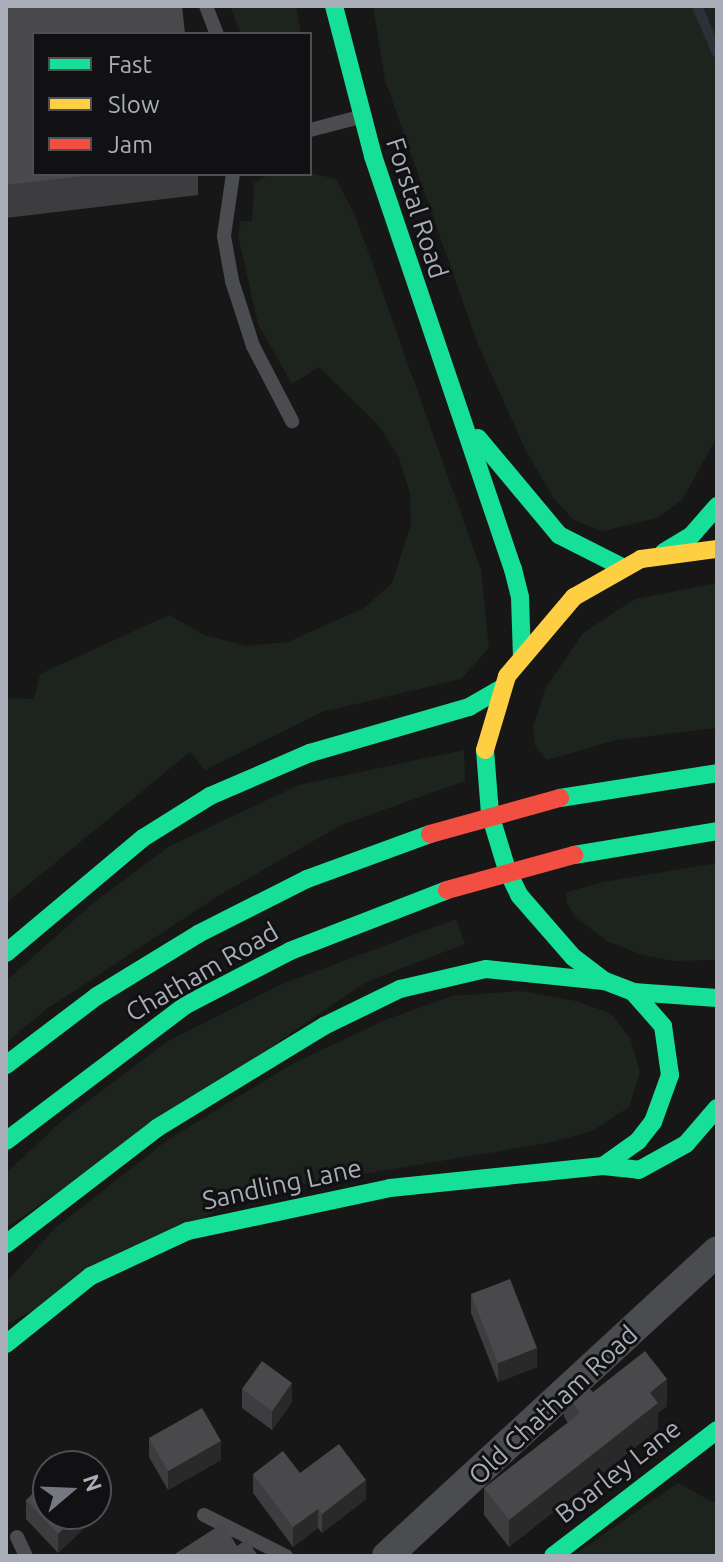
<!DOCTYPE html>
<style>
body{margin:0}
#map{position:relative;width:723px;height:1562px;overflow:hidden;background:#171717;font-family:Ubuntu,sans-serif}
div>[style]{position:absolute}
.green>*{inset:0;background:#1d241e}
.stream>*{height:10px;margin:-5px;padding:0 5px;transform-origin:5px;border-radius:5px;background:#2a3239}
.lane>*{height:14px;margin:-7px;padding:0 7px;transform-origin:7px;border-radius:7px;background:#4b4c50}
.street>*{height:30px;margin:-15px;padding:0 15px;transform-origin:15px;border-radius:15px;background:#4b4c50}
.fast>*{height:18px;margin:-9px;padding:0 9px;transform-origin:9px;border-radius:9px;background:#16e098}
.slow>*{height:18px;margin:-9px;padding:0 9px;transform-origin:9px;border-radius:9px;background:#ffcf43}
.jam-bridge>*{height:18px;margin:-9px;padding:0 9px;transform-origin:9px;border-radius:9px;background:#f24e42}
.wall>*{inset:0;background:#3d3d3f}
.shaded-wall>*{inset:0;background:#29292a}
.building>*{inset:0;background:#49494c}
span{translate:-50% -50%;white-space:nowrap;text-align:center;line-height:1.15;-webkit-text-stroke:6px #111113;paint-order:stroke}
.street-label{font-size:26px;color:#a8adb8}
.frame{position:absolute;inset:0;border:8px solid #a8adb8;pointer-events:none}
.legend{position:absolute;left:32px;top:32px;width:280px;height:144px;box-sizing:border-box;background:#111113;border:2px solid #4d4f55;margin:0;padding:10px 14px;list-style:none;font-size:24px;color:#a8adb8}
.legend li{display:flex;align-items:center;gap:16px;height:40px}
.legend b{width:40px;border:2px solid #4d4f55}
.north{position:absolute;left:32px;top:1450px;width:80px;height:80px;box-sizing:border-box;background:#111113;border:2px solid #4d4f55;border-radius:50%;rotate:71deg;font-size:22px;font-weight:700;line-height:32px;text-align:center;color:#a8adb8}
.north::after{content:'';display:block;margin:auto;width:28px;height:36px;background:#757880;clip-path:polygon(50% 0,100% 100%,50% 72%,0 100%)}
</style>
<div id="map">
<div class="green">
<div style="clip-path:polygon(230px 6px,296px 6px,301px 34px,241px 34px)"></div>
<div style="clip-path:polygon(373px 6px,717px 6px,717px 437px,682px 500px,657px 518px,603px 531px,575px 521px,554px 499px,525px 449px,477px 342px,385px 80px)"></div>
<div style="clip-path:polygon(310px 173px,336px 179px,355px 215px,481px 570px,489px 648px,461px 679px,322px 712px,205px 770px,190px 752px,6px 903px,6px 698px,34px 699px,40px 674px,169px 615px,204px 635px,247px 646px,288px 642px,364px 608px,392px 583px,411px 525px,410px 494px,399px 457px,379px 426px,319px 367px,292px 384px,258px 324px,238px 235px,241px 221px,252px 221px,254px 183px,269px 174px)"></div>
<div style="clip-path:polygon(717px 583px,717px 728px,616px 740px,547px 760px,535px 746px,533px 727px,545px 689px,583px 633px,635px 599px)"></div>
<div style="clip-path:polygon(464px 750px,465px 781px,341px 825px,218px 896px,45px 1010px,6px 1043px,6px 981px,91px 905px,170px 846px,299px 785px)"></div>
<div style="clip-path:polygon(717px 863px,717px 960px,674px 961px,642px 955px,607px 941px,576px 918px,566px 901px,567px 892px,603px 882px)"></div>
<div style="clip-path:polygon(456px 919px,465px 944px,366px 982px,6px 1228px,6px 1173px,62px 1121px,168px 1041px,282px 984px)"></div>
<div style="clip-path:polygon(521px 991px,576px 1001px,610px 1013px,630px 1038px,640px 1072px,629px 1107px,592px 1131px,548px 1143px,250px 1193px,6px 1325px,6px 1283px,54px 1229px,169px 1139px,292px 1064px,385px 1020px,452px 996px)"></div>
<div style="clip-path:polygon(678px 1483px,717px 1504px,717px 1556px,572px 1556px)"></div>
</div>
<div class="stream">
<div style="left:697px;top:6px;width:51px;rotate:66.9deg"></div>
</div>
<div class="lane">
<div style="left:206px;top:6px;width:30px;rotate:69deg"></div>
<div style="left:310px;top:130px;width:52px;rotate:-14.6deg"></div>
<div style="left:233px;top:174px;width:63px;rotate:98.3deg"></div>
<div style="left:224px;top:236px;width:46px;rotate:79.9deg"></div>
<div style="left:232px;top:281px;width:68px;rotate:72.1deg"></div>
<div style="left:253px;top:346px;width:85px;rotate:62.5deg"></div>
<div style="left:204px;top:1515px;width:92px;rotate:26.6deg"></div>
<div style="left:17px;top:1537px;width:21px;rotate:65deg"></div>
</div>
<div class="street">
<div style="left:387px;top:1556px;width:449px;rotate:-42.7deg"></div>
</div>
<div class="fast">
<div style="left:334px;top:6px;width:155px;rotate:75.4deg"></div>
<div style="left:373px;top:156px;width:436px;rotate:71.3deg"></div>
<div style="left:513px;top:569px;width:29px;rotate:76deg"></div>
<div style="left:520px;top:597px;width:60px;rotate:88.1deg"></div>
<div style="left:478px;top:438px;width:126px;rotate:50.1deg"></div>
<div style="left:559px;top:535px;width:68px;rotate:26.9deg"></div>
<div style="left:664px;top:552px;width:31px;rotate:-31deg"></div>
<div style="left:691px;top:536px;width:40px;rotate:-49deg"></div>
<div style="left:485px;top:750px;width:64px;rotate:85.5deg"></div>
<div style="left:490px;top:814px;width:59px;rotate:73.1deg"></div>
<div style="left:507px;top:870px;width:28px;rotate:64deg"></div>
<div style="left:519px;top:895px;width:82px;rotate:48.9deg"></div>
<div style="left:573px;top:957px;width:40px;rotate:37deg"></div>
<div style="left:605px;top:981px;width:30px;rotate:21deg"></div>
<div style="left:633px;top:992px;width:84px;rotate:4.1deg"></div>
<div style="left:560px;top:798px;width:159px;rotate:-9deg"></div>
<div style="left:574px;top:855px;width:145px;rotate:-9.5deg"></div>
<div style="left:6px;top:953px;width:179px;rotate:-40deg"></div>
<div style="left:143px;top:838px;width:79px;rotate:-32.1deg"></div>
<div style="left:210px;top:796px;width:109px;rotate:-23.3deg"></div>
<div style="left:310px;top:753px;width:166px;rotate:-16.1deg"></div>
<div style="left:469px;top:707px;width:34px;rotate:-30deg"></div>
<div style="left:6px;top:1065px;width:114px;rotate:-37.2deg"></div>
<div style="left:97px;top:996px;width:119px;rotate:-31.5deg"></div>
<div style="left:198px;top:934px;width:122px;rotate:-26.8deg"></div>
<div style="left:307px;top:879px;width:131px;rotate:-20.1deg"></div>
<div style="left:6px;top:1141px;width:226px;rotate:-37.1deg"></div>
<div style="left:186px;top:1005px;width:117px;rotate:-27.4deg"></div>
<div style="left:290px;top:951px;width:168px;rotate:-21.2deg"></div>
<div style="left:603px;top:1166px;width:43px;rotate:-35.5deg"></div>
<div style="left:638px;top:1141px;width:24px;rotate:-52deg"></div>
<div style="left:653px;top:1122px;width:50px;rotate:-70.1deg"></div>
<div style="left:670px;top:1075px;width:49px;rotate:-98.1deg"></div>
<div style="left:663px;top:1026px;width:45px;rotate:-131.4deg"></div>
<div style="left:6px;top:1244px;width:190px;rotate:-37.5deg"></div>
<div style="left:157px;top:1128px;width:196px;rotate:-31.4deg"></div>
<div style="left:324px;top:1026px;width:85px;rotate:-26deg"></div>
<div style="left:400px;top:989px;width:88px;rotate:-13.1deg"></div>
<div style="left:486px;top:969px;width:118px;rotate:5.9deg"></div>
<div style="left:6px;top:1344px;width:109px;rotate:-38.7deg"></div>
<div style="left:91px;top:1276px;width:107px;rotate:-24.9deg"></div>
<div style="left:188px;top:1231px;width:207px;rotate:-12deg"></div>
<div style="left:390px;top:1188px;width:214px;rotate:-5.9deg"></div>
<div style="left:603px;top:1166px;width:36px;rotate:6deg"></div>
<div style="left:639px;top:1170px;width:54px;rotate:-29deg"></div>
<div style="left:686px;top:1144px;width:48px;rotate:-49.3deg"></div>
<div style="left:553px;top:1556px;width:207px;rotate:-37.5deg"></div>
</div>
<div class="slow">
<div style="left:485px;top:750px;width:77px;rotate:-73.4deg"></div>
<div style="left:507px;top:676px;width:104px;rotate:-49.7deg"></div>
<div style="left:574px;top:597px;width:77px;rotate:-29.6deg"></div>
<div style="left:641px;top:559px;width:77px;rotate:-7.5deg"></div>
</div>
<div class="jam-bridge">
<div style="left:430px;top:834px;width:135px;rotate:-15.5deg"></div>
<div style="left:447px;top:890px;width:132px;rotate:-15.4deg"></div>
</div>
<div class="wall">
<div style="clip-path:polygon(6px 6px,34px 174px,198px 174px,198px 195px,6px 218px)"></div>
<div style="clip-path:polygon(471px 1294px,537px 1367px,498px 1382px,471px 1313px)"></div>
<div style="clip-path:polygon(242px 1389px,292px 1402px,272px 1430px,242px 1408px)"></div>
<div style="clip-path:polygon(564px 1390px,667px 1406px,658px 1413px,658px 1429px,509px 1547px,484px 1515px,484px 1488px,568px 1423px,564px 1417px)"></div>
<div style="clip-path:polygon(149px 1438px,221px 1460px,168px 1490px,149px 1457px)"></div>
<div style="clip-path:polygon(300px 1473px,366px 1499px,322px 1533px,318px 1528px,293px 1547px,253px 1493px,253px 1474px)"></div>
<div style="clip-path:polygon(26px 1500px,102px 1512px,58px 1553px,26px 1519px)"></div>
</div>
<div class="shaded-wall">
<div style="clip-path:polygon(537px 1348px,537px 1367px,498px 1382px,498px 1363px)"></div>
<div style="clip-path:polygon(667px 1379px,667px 1406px,658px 1413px,658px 1429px,509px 1547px,509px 1520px,650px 1393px)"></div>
<div style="clip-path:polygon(292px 1383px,292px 1402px,272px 1430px,272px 1411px)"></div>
<div style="clip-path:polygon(221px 1441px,221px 1460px,168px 1490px,168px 1471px)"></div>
<div style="clip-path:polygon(366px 1480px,366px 1499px,322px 1533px,322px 1514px)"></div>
<div style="clip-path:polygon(102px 1493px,102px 1512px,58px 1553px,58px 1534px,79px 1514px,96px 1514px,96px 1499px)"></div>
<div style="clip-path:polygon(318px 1509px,318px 1528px,293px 1547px,293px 1527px)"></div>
</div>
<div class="building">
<div style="clip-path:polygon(6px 6px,182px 6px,185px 34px,34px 34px,34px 174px,100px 174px,6px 185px)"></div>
<div style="clip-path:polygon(510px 1279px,537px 1348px,498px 1363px,471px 1294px)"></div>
<div style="clip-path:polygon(645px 1351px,667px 1379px,650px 1393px,658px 1403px,509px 1520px,484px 1488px,580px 1413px,564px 1390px,578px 1378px,593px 1392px)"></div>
<div style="clip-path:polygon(262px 1361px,292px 1383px,272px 1411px,242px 1389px)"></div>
<div style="clip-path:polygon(202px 1408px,221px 1441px,168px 1471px,149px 1438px)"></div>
<div style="clip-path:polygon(339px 1444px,366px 1480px,322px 1514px,318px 1509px,293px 1527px,253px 1474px,283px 1451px,300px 1473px)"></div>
<div style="clip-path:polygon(71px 1459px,77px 1466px,63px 1466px)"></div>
<div style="clip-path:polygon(48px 1479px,48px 1514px,79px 1514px,58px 1534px,26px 1500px)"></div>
<div style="clip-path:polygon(96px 1487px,102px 1493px,96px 1499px)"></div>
<div style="clip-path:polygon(223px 1523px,237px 1546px,247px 1539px,258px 1556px,172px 1556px)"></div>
</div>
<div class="street-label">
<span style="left:417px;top:208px;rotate:72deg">Forstal Road</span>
<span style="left:202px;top:972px;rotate:-30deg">Chatham Road</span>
<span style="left:282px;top:1184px;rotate:-12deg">Sandling Lane</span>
<span style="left:553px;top:1405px;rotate:-43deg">Old Chatham Road</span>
<span style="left:618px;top:1471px;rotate:-38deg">Boarley Lane</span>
</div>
<div class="frame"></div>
<ul class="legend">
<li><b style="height:10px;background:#16e098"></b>Fast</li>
<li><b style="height:10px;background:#ffcf43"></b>Slow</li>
<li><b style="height:10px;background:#f24e42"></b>Jam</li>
</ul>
<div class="north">N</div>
</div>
